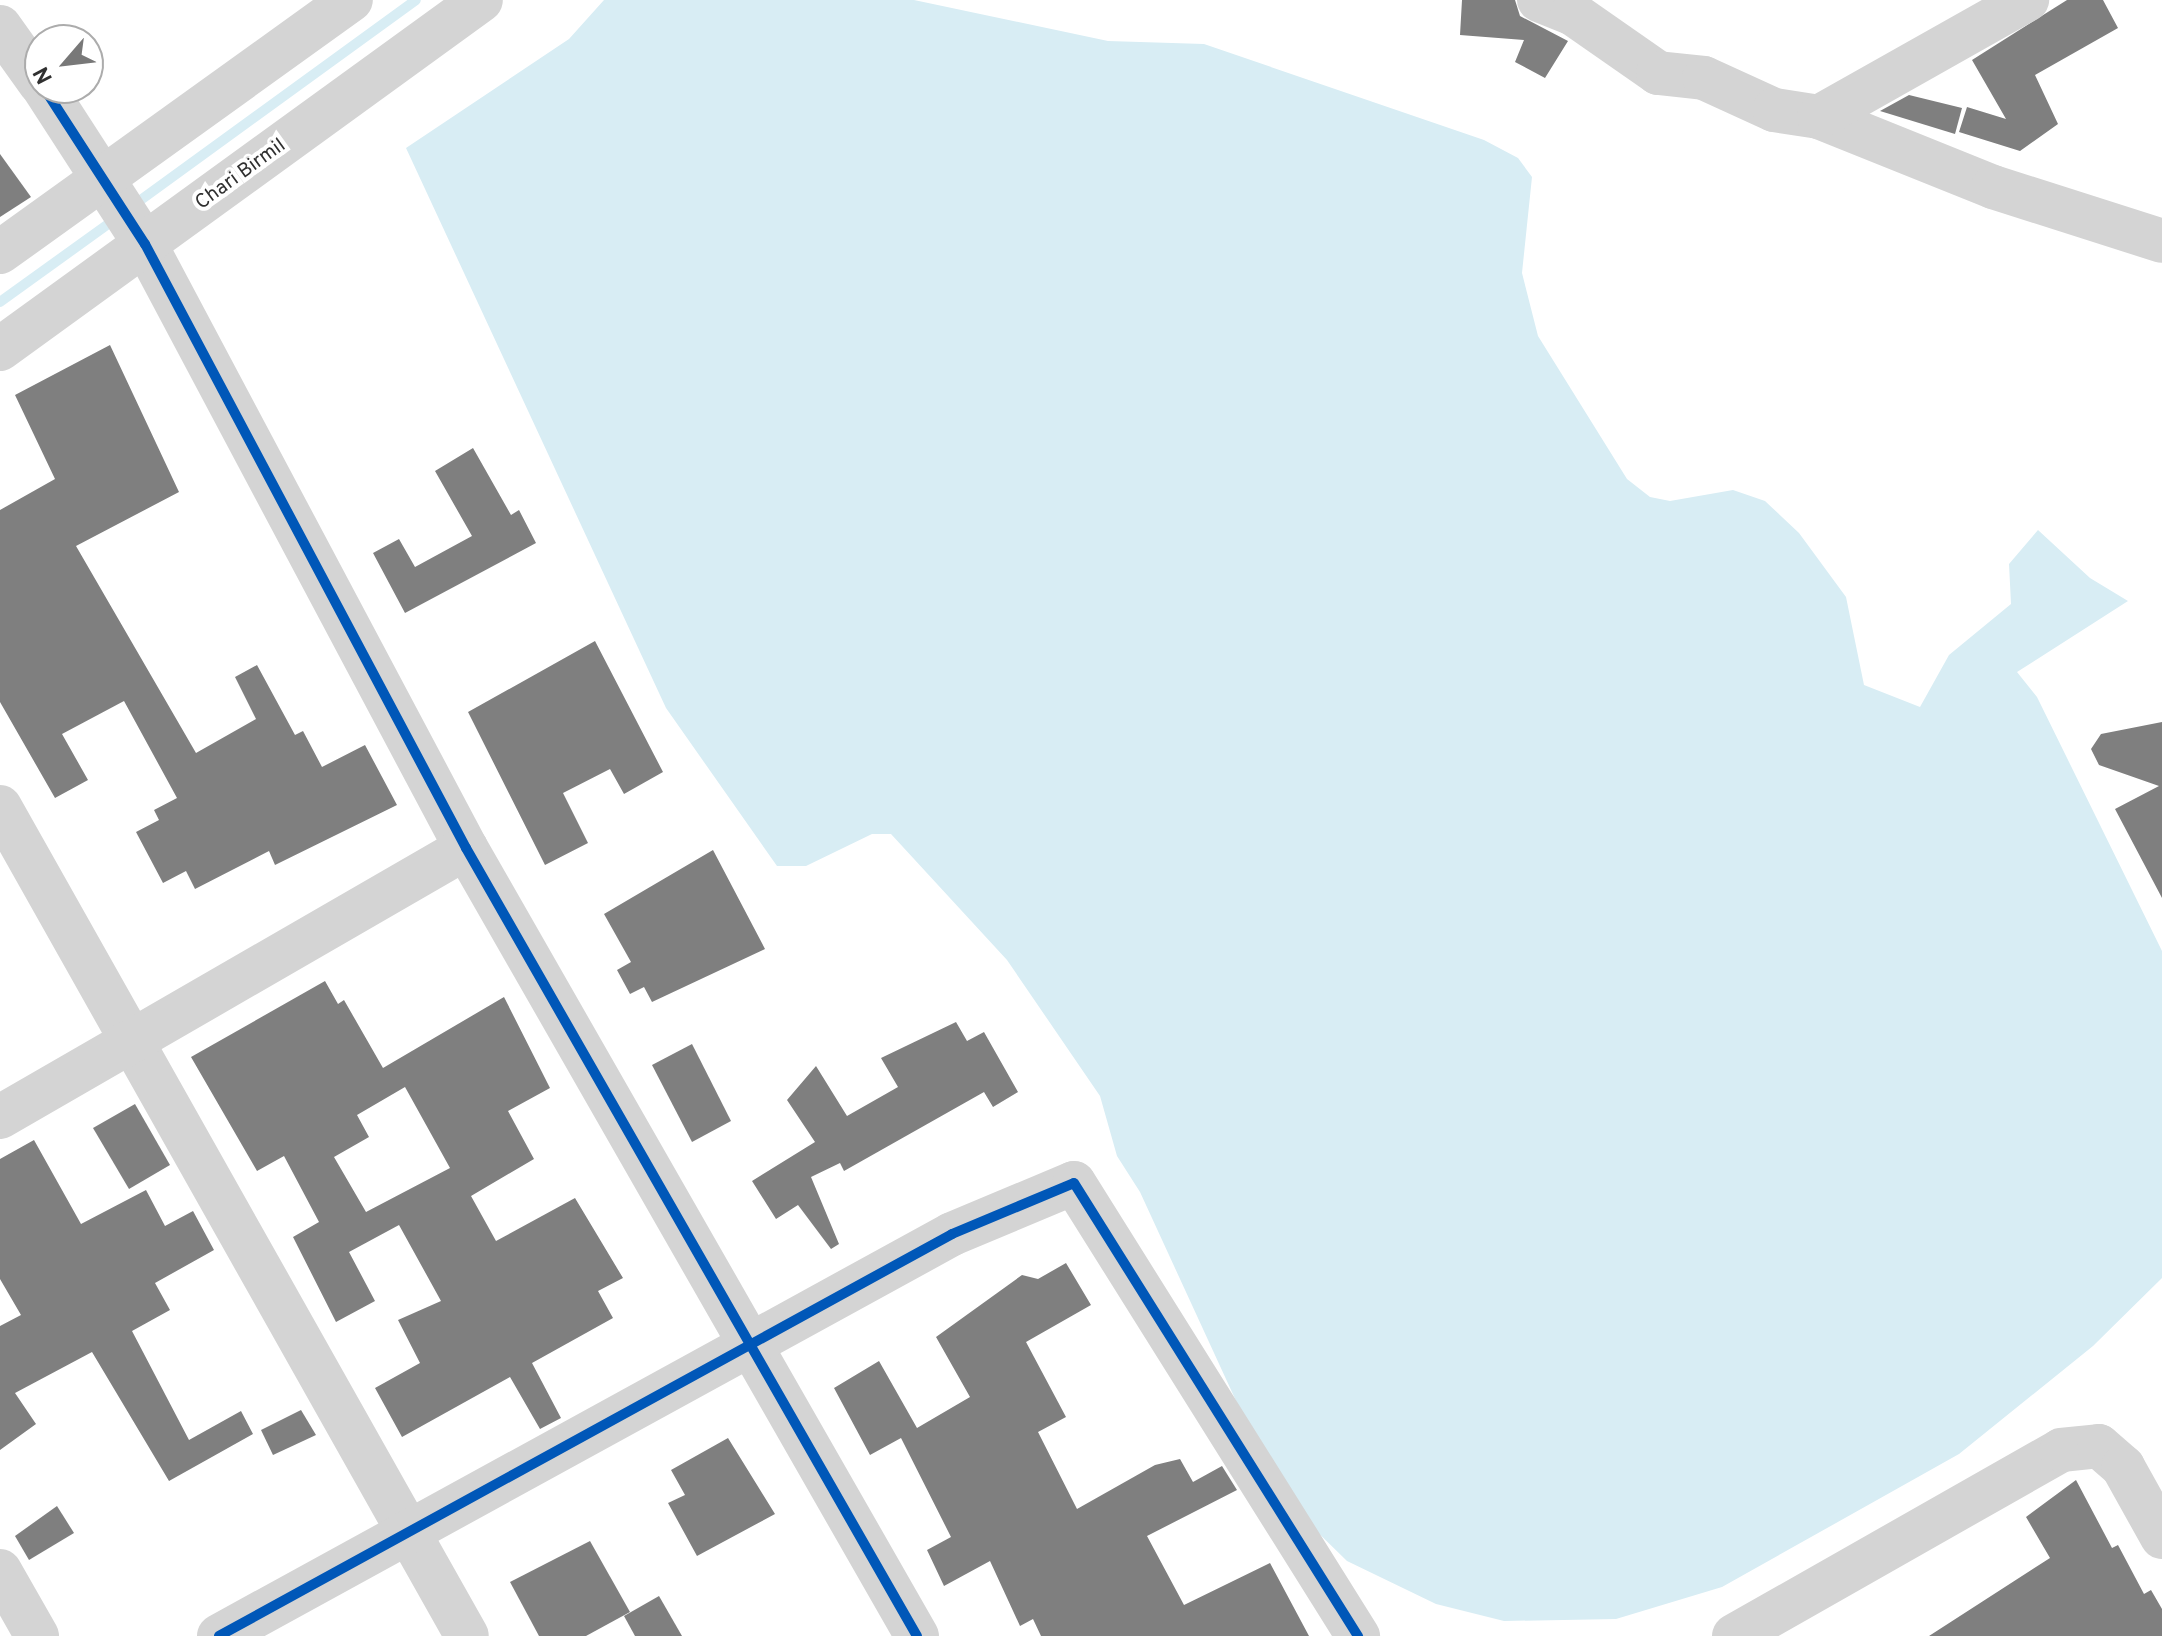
<!DOCTYPE html>
<style>
body{margin:0}
#map{position:relative;width:2162px;height:1636px;overflow:hidden;background:#fff;font-family:Overpass,sans-serif}
div>[style]{position:absolute}
.water>*{inset:0;background:#d8edf4}
.stream>*{height:10px;margin:-5px;padding:0 5px;transform-origin:5px;border-radius:5px;background:#d8edf4}
.building>*{inset:0;background:#7f7f7f}
.minor>*{height:44px;margin:-22px;padding:0 22px;transform-origin:22px;border-radius:22px;background:#d4d4d4}
.cycleway>*{height:10px;margin:-5px;padding:0 5px;transform-origin:5px;border-radius:5px;background:#0057b8}
span{translate:-50% -50%;white-space:nowrap;text-align:center;line-height:1.15;-webkit-text-stroke:8px #fff;paint-order:stroke}
.street-label{font-size:20px;color:#303030}
.north{position:absolute;left:24px;top:24px;width:80px;height:80px;box-sizing:border-box;background:#fff;border:2px solid #acacac;border-radius:50%;rotate:242deg;font-size:22px;font-weight:700;line-height:32px;text-align:center;color:#303030}
.north::after{content:'';display:block;margin:auto;width:28px;height:36px;background:#787878;clip-path:polygon(50% 0,100% 100%,50% 72%,0 100%)}
</style>
<div id="map">
<div class="water">
<div style="clip-path:polygon(604px 0,914px 0,1108px 41px,1204px 44px,1484px 140px,1518px 158px,1532px 177px,1522px 273px,1538px 336px,1627px 479px,1650px 497px,1670px 501px,1733px 490px,1765px 501px,1799px 533px,1846px 597px,1864px 685px,1920px 707px,1949px 655px,2011px 604px,2009px 564px,2038px 530px,2090px 578px,2128px 601px,2017px 672px,2037px 697px,2162px 951px,2162px 1278px,2093px 1346px,1959px 1454px,1722px 1587px,1616px 1619px,1504px 1621px,1436px 1604px,1347px 1561px,1302px 1517px,1243px 1416px,1140px 1192px,1117px 1156px,1100px 1096px,1007px 960px,891px 834px,872px 834px,806px 866px,777px 866px,666px 708px,406px 148px,569px 39px)"></div>
</div>
<div class="stream">
<div style="left:131px;top:207px;width:352px;rotate:-36deg"></div>
<div style="left:0;top:302px;width:142px;rotate:-35.8deg"></div>
</div>
<div class="building">
<div style="clip-path:polygon(1462px 0,1515px 0,1520px 16px,1568px 41px,1545px 78px,1515px 62px,1524px 40px,1460px 35px)"></div>
<div style="clip-path:polygon(2067px 0,2103px 0,2118px 28px,2035px 75px,2058px 124px,2020px 151px,1959px 132px,1967px 107px,2006px 119px,1972px 60px)"></div>
<div style="clip-path:polygon(1909px 95px,1962px 108px,1955px 134px,1880px 111px)"></div>
<div style="clip-path:polygon(0 154px,31px 197px,0 217px)"></div>
<div style="clip-path:polygon(110px 345px,179px 492px,76px 546px,196px 753px,256px 719px,235px 677px,257px 665px,295px 735px,303px 731px,322px 767px,365px 745px,397px 805px,275px 865px,269px 851px,195px 889px,186px 871px,163px 883px,136px 832px,159px 820px,154px 810px,177px 798px,124px 701px,62px 734px,88px 780px,55px 798px,0 702px,0 510px,55px 479px,15px 395px)"></div>
<div style="clip-path:polygon(473px 448px,511px 515px,519px 510px,536px 543px,405px 613px,373px 553px,399px 539px,415px 567px,472px 536px,435px 471px)"></div>
<div style="clip-path:polygon(595px 641px,663px 772px,624px 794px,610px 769px,563px 793px,588px 843px,545px 865px,468px 712px)"></div>
<div style="clip-path:polygon(2162px 722px,2162px 898px,2115px 809px,2159px 786px,2099px 765px,2091px 749px,2101px 734px)"></div>
<div style="clip-path:polygon(713px 850px,765px 949px,652px 1002px,644px 987px,630px 994px,617px 970px,631px 962px,604px 914px)"></div>
<div style="clip-path:polygon(evenodd,325px 981px,338px 1004px,344px 1000px,383px 1068px,504px 997px,550px 1088px,508px 1111px,534px 1159px,471px 1196px,496px 1241px,575px 1198px,623px 1278px,598px 1291px,613px 1318px,532px 1363px,561px 1418px,540px 1429px,510px 1377px,402px 1437px,375px 1388px,420px 1363px,398px 1320px,441px 1301px,399px 1225px,349px 1252px,375px 1301px,336px 1322px,293px 1237px,319px 1222px,284px 1156px,257px 1171px,191px 1057px,325px 981px,405px 1087px,450px 1168px,366px 1212px,334px 1157px,369px 1137px,357px 1115px,405px 1087px)"></div>
<div style="clip-path:polygon(956px 1022px,967px 1041px,984px 1032px,1018px 1092px,993px 1107px,984px 1092px,844px 1171px,840px 1163px,811px 1177px,839px 1244px,831px 1249px,798px 1205px,776px 1219px,752px 1181px,815px 1142px,787px 1100px,816px 1066px,847px 1116px,898px 1087px,881px 1058px)"></div>
<div style="clip-path:polygon(692px 1044px,731px 1121px,692px 1142px,652px 1065px)"></div>
<div style="clip-path:polygon(135px 1104px,170px 1165px,129px 1189px,93px 1128px)"></div>
<div style="clip-path:polygon(34px 1140px,81px 1224px,146px 1190px,165px 1226px,193px 1211px,214px 1250px,155px 1283px,170px 1310px,132px 1331px,189px 1440px,241px 1411px,253px 1434px,169px 1481px,92px 1352px,15px 1393px,36px 1424px,0 1450px,0 1326px,21px 1315px,0 1279px,0 1159px)"></div>
<div style="clip-path:polygon(1066px 1263px,1091px 1305px,1026px 1342px,1066px 1417px,1038px 1432px,1077px 1509px,1155px 1465px,1180px 1459px,1193px 1482px,1222px 1466px,1237px 1490px,1147px 1536px,1184px 1605px,1270px 1563px,1309px 1636px,1041px 1636px,1033px 1619px,1020px 1626px,990px 1561px,944px 1586px,927px 1550px,951px 1537px,901px 1438px,870px 1455px,834px 1388px,879px 1361px,917px 1428px,970px 1397px,936px 1337px,1022px 1275px,1038px 1279px)"></div>
<div style="clip-path:polygon(301px 1410px,316px 1435px,273px 1455px,261px 1430px)"></div>
<div style="clip-path:polygon(728px 1438px,775px 1514px,697px 1556px,668px 1503px,685px 1495px,671px 1470px)"></div>
<div style="clip-path:polygon(2076px 1480px,2112px 1548px,2118px 1545px,2144px 1594px,2151px 1590px,2162px 1609px,2162px 1636px,1929px 1636px,2050px 1558px,2026px 1517px)"></div>
<div style="clip-path:polygon(57px 1506px,74px 1533px,29px 1560px,15px 1536px)"></div>
<div style="clip-path:polygon(590px 1541px,630px 1612px,586px 1636px,539px 1636px,510px 1582px)"></div>
<div style="clip-path:polygon(659px 1596px,682px 1636px,635px 1636px,624px 1616px)"></div>
</div>
<div class="minor">
<div style="left:1539px;top:0;width:35px;rotate:22deg"></div>
<div style="left:1572px;top:13px;width:105px;rotate:34.9deg"></div>
<div style="left:1658px;top:73px;width:46px;rotate:6.2deg"></div>
<div style="left:1704px;top:78px;width:77px;rotate:24.6deg"></div>
<div style="left:1774px;top:110px;width:46px;rotate:8.8deg"></div>
<div style="left:1819px;top:117px;width:188px;rotate:21.9deg"></div>
<div style="left:1993px;top:187px;width:177px;rotate:17.7deg"></div>
<div style="left:0;top:27px;width:69px;rotate:54.5deg"></div>
<div style="left:44px;top:88px;width:186px;rotate:57.1deg"></div>
<div style="left:145px;top:244px;width:684px;rotate:62.01deg"></div>
<div style="left:466px;top:848px;width:908px;rotate:60.22deg"></div>
<div style="left:1819px;top:117px;width:239px;rotate:-29.4deg"></div>
<div style="left:0;top:252px;width:432px;rotate:-35.7deg"></div>
<div style="left:0;top:349px;width:594px;rotate:-35.96deg"></div>
<div style="left:0;top:807px;width:951px;rotate:60.61deg"></div>
<div style="left:0;top:1117px;width:538px;rotate:-30deg"></div>
<div style="left:0;top:1571px;width:75px;rotate:60.4deg"></div>
<div style="left:219px;top:1636px;width:836px;rotate:-28.74deg"></div>
<div style="left:952px;top:1234px;width:132px;rotate:-22.7deg"></div>
<div style="left:1074px;top:1183px;width:535px;rotate:57.92deg"></div>
<div style="left:1734px;top:1636px;width:376px;rotate:-29.6deg"></div>
<div style="left:2061px;top:1450px;width:38px;rotate:-6deg"></div>
<div style="left:2099px;top:1446px;width:32px;rotate:41deg"></div>
<div style="left:2123px;top:1467px;width:80px;rotate:60.9deg"></div>
</div>
<div class="cycleway">
<div style="left:44px;top:88px;width:186px;rotate:57.1deg"></div>
<div style="left:145px;top:244px;width:684px;rotate:62.01deg"></div>
<div style="left:466px;top:848px;width:908px;rotate:60.22deg"></div>
<div style="left:219px;top:1636px;width:836px;rotate:-28.74deg"></div>
<div style="left:952px;top:1234px;width:132px;rotate:-22.7deg"></div>
<div style="left:1074px;top:1183px;width:535px;rotate:57.92deg"></div>
</div>
<div class="street-label">
<span style="left:241px;top:175px;rotate:-36deg">Chari Birmil</span>
</div>
<div class="north">N</div>
</div>
